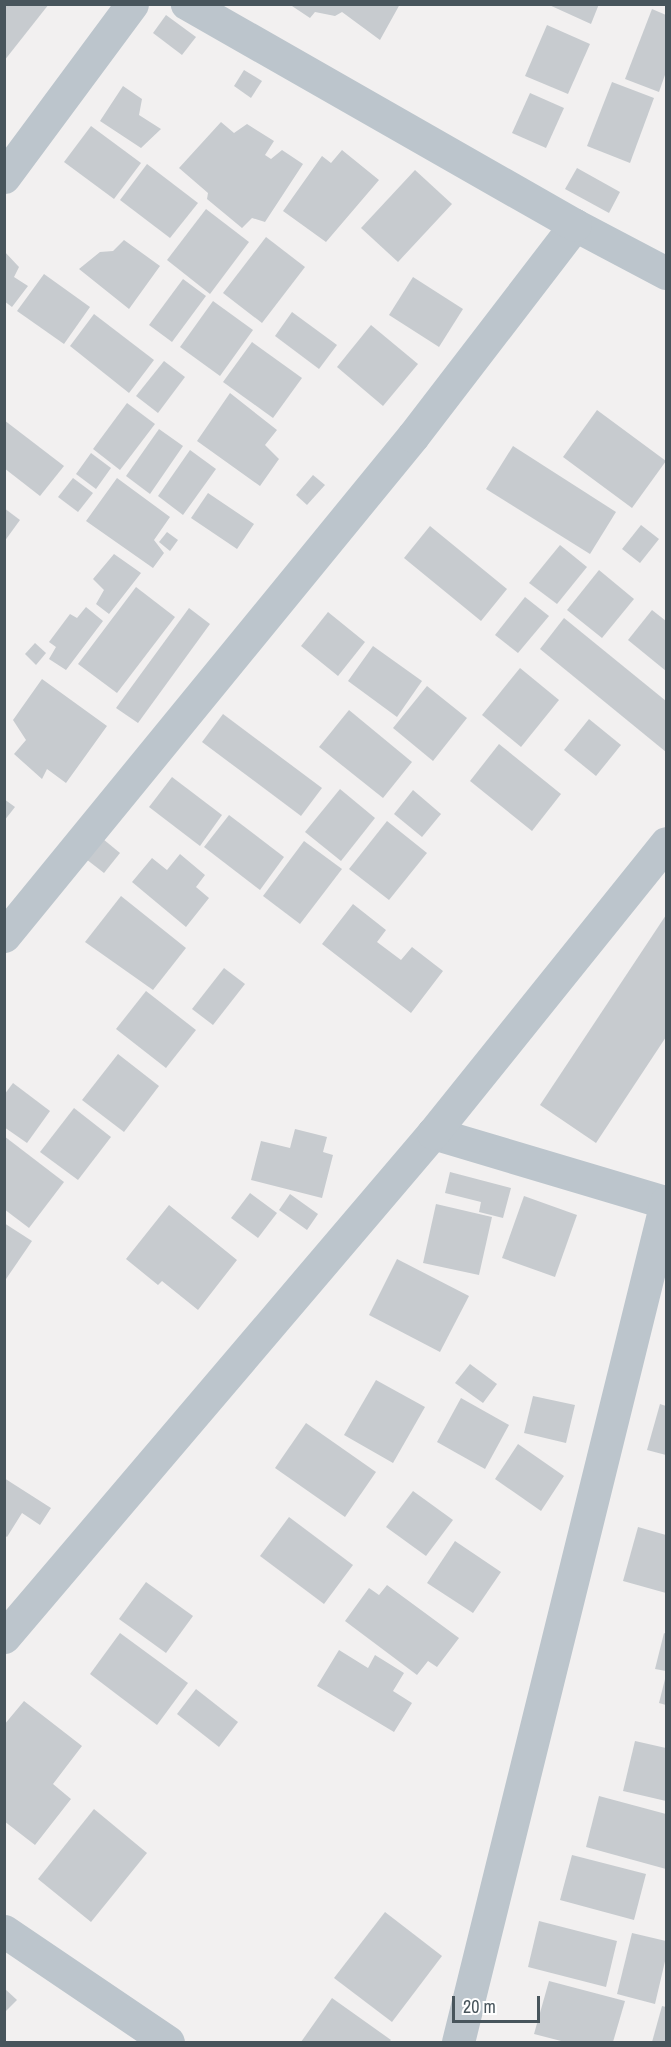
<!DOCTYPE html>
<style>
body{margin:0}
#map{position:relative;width:671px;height:2047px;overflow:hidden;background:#f2f0f0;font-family:"Archivo Narrow",sans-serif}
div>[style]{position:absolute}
.building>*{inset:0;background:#c7cbcf}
.minor>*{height:33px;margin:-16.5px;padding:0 16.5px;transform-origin:16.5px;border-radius:16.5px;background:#bcc5cc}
span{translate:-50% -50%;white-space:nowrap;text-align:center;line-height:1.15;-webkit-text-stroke:4.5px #fff;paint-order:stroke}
.frame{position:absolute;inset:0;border:6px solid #48555c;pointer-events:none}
.scale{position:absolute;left:452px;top:1996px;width:88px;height:27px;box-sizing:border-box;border:3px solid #48555c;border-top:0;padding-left:8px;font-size:18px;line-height:21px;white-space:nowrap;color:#48555c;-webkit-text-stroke:4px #fff;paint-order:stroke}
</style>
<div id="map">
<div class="building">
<div style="clip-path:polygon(4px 4px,49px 4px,4px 61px)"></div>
<div style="clip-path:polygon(289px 4px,400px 4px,380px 40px,342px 12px,335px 16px,315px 12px,310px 18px)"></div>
<div style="clip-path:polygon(547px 4px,599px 4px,591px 24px)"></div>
<div style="clip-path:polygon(652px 9px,666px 15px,666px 72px,659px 92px,625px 79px)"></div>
<div style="clip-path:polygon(166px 15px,196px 37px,182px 55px,153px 33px)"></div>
<div style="clip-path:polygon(547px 25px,590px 44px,568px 94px,525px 76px)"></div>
<div style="clip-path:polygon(244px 70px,262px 81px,251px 98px,234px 86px)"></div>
<div style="clip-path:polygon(612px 82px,654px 98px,630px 163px,587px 146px)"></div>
<div style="clip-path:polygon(123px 86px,142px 99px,139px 115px,161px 129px,141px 148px,100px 121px)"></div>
<div style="clip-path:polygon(530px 93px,564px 108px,546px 148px,512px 133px)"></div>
<div style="clip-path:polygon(221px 122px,234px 133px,247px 124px,274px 141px,265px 155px,271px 159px,282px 150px,303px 164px,265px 222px,252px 218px,242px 228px,207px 199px,208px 193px,179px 168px)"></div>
<div style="clip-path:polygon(91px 126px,141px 163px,114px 199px,64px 162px)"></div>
<div style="clip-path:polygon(342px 150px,379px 180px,326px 242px,283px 211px,322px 156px,331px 163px)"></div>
<div style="clip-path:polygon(147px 164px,198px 203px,170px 238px,120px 200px)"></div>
<div style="clip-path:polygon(577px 168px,620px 192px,609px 213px,565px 189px)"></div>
<div style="clip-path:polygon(415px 170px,452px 204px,398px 262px,361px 228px)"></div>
<div style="clip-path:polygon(206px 209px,249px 242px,210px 294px,167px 260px)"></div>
<div style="clip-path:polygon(266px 237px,305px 267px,262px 323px,223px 293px)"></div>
<div style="clip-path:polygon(124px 240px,160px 266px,129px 309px,79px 269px,100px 252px,113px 251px)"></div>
<div style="clip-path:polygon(4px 251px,19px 267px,14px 277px,28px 286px,12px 307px,4px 301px)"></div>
<div style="clip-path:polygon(44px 274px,90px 307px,64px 344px,17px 311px)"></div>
<div style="clip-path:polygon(413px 277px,463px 309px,439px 347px,389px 315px)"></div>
<div style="clip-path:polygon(183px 279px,206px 296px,172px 342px,149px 325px)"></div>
<div style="clip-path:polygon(213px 301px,253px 330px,220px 376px,180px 347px)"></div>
<div style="clip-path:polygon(292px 312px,337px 345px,319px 369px,275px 336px)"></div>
<div style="clip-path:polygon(94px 314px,154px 360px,129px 393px,70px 346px)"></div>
<div style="clip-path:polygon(371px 325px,418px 364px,383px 406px,337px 367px)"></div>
<div style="clip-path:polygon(252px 342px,302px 378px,273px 418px,223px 382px)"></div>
<div style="clip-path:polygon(164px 361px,185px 377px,158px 413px,136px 396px)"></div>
<div style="clip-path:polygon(230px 393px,277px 430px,265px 445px,279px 459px,260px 486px,197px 441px)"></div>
<div style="clip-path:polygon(127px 403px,155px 424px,120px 470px,93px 449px)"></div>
<div style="clip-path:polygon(597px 410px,666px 461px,632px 508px,563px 457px)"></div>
<div style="clip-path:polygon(4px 420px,64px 466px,40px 496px,4px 468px)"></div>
<div style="clip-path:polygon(159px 429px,183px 446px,150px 494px,126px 476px)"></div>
<div style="clip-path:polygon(513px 446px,616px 512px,590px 554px,486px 489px)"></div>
<div style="clip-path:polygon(190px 450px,216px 469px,183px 515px,158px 496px)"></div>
<div style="clip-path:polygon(91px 453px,111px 468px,96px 489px,76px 474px)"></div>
<div style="clip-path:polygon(313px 475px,325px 485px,307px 505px,296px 495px)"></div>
<div style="clip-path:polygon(73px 478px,93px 493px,78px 512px,58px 497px)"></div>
<div style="clip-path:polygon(117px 478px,170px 517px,154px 540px,164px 553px,153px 568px,86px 521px)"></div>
<div style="clip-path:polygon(208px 493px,254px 524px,237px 549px,191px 518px)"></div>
<div style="clip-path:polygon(4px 508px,20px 520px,4px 542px)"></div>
<div style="clip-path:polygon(641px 525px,659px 539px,640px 563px,622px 549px)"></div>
<div style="clip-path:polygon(430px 526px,507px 589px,481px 621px,404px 558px)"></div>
<div style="clip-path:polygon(167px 532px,178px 540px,170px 551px,159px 542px)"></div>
<div style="clip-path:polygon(560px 545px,587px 567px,557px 604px,529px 583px)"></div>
<div style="clip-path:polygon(114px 554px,141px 573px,109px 614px,96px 604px,104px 590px,93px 579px)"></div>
<div style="clip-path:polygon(599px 570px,634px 599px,602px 638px,567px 610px)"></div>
<div style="clip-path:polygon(136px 587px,175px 617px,117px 693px,78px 664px)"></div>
<div style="clip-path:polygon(525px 597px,549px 616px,518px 653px,495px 635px)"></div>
<div style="clip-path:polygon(86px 607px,103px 621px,66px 670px,49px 659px,56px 647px,49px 642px,70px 614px,77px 618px)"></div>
<div style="clip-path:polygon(189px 608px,210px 624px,138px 723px,116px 708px)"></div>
<div style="clip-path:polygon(652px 610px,666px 621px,666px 671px,628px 640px)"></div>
<div style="clip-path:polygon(328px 612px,365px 642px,338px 676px,301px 646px)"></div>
<div style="clip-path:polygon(564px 618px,666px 701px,666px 752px,540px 649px)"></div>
<div style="clip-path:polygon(35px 643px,46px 653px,36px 665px,25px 654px)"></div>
<div style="clip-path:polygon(373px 646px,422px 681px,397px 717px,348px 681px)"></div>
<div style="clip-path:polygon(520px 668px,559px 700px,521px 747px,482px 715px)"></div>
<div style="clip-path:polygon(42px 679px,107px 726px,66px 783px,47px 769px,42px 779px,14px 754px,26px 740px,13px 720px)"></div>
<div style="clip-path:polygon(427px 686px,467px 718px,433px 761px,393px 728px)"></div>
<div style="clip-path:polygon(349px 710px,412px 762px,383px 798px,319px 747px)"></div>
<div style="clip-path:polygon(223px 714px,322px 788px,301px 816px,202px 742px)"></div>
<div style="clip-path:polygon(589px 719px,621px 745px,596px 776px,564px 750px)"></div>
<div style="clip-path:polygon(499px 744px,561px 794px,532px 831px,470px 781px)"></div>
<div style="clip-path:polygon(172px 777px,222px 815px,200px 846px,149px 807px)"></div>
<div style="clip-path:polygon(340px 789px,375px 818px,341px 861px,305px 832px)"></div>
<div style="clip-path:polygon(413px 790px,441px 814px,422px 837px,394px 814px)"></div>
<div style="clip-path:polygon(4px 799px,15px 807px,4px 821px)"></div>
<div style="clip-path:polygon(229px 815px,284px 857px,260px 890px,204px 847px)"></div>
<div style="clip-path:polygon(387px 821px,427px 853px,389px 900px,349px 869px)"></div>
<div style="clip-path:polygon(103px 839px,120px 853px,104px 873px,86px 859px)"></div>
<div style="clip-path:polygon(304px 841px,342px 869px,300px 924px,263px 896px)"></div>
<div style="clip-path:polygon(180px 854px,205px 875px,196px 887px,209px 898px,186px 927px,132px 882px,152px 858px,167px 870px)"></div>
<div style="clip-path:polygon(121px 896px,186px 948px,153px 990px,85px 942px)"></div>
<div style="clip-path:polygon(353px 904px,386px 930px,377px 942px,401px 960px,412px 947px,443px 971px,411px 1013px,322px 944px)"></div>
<div style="clip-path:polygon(666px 915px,666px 1037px,596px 1143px,540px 1105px)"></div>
<div style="clip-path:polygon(224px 968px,245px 984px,213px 1025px,192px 1009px)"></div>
<div style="clip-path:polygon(146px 991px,196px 1030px,166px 1068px,116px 1029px)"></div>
<div style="clip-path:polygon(118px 1054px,159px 1086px,124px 1132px,82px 1100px)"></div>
<div style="clip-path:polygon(13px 1083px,50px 1111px,27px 1143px,4px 1127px,4px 1095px)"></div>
<div style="clip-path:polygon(74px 1108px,111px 1137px,78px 1180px,40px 1152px)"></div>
<div style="clip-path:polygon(295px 1129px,327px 1137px,323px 1152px,333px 1155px,322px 1198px,251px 1180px,261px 1141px,290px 1148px)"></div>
<div style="clip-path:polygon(4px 1136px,64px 1182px,29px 1228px,4px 1209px)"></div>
<div style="clip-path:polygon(450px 1172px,511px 1188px,503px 1218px,479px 1212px,481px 1202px,445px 1193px)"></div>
<div style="clip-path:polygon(250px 1193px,277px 1213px,258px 1238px,231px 1218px)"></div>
<div style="clip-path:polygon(290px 1194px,318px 1214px,307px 1230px,279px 1210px)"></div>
<div style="clip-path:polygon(524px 1196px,577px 1215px,555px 1277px,502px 1258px)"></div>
<div style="clip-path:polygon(436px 1204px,492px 1217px,479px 1275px,423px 1263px)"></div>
<div style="clip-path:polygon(169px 1205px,237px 1260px,198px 1310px,162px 1281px,158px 1285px,126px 1259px)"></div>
<div style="clip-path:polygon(4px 1223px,32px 1241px,4px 1282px)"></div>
<div style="clip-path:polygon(397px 1259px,469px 1296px,440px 1352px,369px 1315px)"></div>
<div style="clip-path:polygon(470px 1364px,497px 1384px,483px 1403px,455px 1383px)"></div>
<div style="clip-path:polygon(376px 1380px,425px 1407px,393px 1463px,344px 1435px)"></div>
<div style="clip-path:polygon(533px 1396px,575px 1405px,566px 1443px,524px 1433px)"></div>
<div style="clip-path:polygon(461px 1398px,509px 1425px,485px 1469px,437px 1442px)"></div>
<div style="clip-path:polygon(660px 1404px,666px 1406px,666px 1455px,647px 1450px)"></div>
<div style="clip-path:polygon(306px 1423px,376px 1472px,345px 1517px,275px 1468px)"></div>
<div style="clip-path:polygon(518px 1444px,564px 1476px,541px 1511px,495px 1479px)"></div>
<div style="clip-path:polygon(4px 1478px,51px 1508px,40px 1525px,22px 1513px,7px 1537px,4px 1535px)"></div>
<div style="clip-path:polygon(413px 1491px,453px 1520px,426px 1556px,386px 1527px)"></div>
<div style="clip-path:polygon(289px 1517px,353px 1565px,324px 1604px,260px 1556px)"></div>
<div style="clip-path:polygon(638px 1527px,666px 1535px,666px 1593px,623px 1581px)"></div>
<div style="clip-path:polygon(455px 1541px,501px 1572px,473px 1613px,427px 1583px)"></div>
<div style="clip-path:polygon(146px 1582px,193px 1616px,166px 1653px,119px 1619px)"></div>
<div style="clip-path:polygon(387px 1585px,459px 1638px,437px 1667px,428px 1661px,417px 1675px,345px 1621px,369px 1588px,379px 1595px)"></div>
<div style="clip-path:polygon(120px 1633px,188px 1683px,157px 1725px,90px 1674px)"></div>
<div style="clip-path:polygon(664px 1633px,666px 1634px,666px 1671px,655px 1669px)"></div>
<div style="clip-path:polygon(339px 1650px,368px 1668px,375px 1655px,404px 1673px,393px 1691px,412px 1703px,394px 1732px,317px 1686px)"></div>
<div style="clip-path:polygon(666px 1675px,666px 1705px,659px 1703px)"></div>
<div style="clip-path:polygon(196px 1689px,238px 1722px,219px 1747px,177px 1714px)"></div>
<div style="clip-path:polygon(24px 1701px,82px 1746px,53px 1784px,71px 1799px,35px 1845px,4px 1821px,4px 1725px)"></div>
<div style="clip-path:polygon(635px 1741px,666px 1748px,666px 1801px,623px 1791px)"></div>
<div style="clip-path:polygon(599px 1796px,666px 1814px,666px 1869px,586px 1847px)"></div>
<div style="clip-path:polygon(94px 1809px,147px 1853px,91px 1922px,38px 1879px)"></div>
<div style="clip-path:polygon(572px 1855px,646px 1874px,634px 1920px,560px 1900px)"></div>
<div style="clip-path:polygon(385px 1912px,442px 1956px,392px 2022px,334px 1978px)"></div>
<div style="clip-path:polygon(539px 1921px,617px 1941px,606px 1987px,528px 1967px)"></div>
<div style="clip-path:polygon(632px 1933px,666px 1941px,666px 1957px,655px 2004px,617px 1994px)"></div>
<div style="clip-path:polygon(549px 1981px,625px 2001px,613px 2042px,565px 2042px,534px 2034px)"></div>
<div style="clip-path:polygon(4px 1988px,17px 2000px,4px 2013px)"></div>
<div style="clip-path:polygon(332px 1998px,391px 2040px,389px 2042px,301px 2042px)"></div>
<div style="clip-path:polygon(662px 2006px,666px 2007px,666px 2042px,652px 2042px)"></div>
</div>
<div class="minor">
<div style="left:4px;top:177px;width:215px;rotate:-53.5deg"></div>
<div style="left:575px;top:225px;width:103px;rotate:27.8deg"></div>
<div style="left:4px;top:936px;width:646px;rotate:-50.72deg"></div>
<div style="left:413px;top:436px;width:266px;rotate:-52.5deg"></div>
<div style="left:575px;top:225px;width:447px;rotate:-150.3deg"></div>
<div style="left:433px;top:1133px;width:242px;rotate:16.6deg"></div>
<div style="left:4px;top:1637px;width:662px;rotate:-49.6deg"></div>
<div style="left:433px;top:1133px;width:372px;rotate:-51.2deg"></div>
<div style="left:4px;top:1931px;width:198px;rotate:34.1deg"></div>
<div style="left:458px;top:2042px;width:865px;rotate:-76.09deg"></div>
</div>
<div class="frame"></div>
<div class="scale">20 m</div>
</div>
